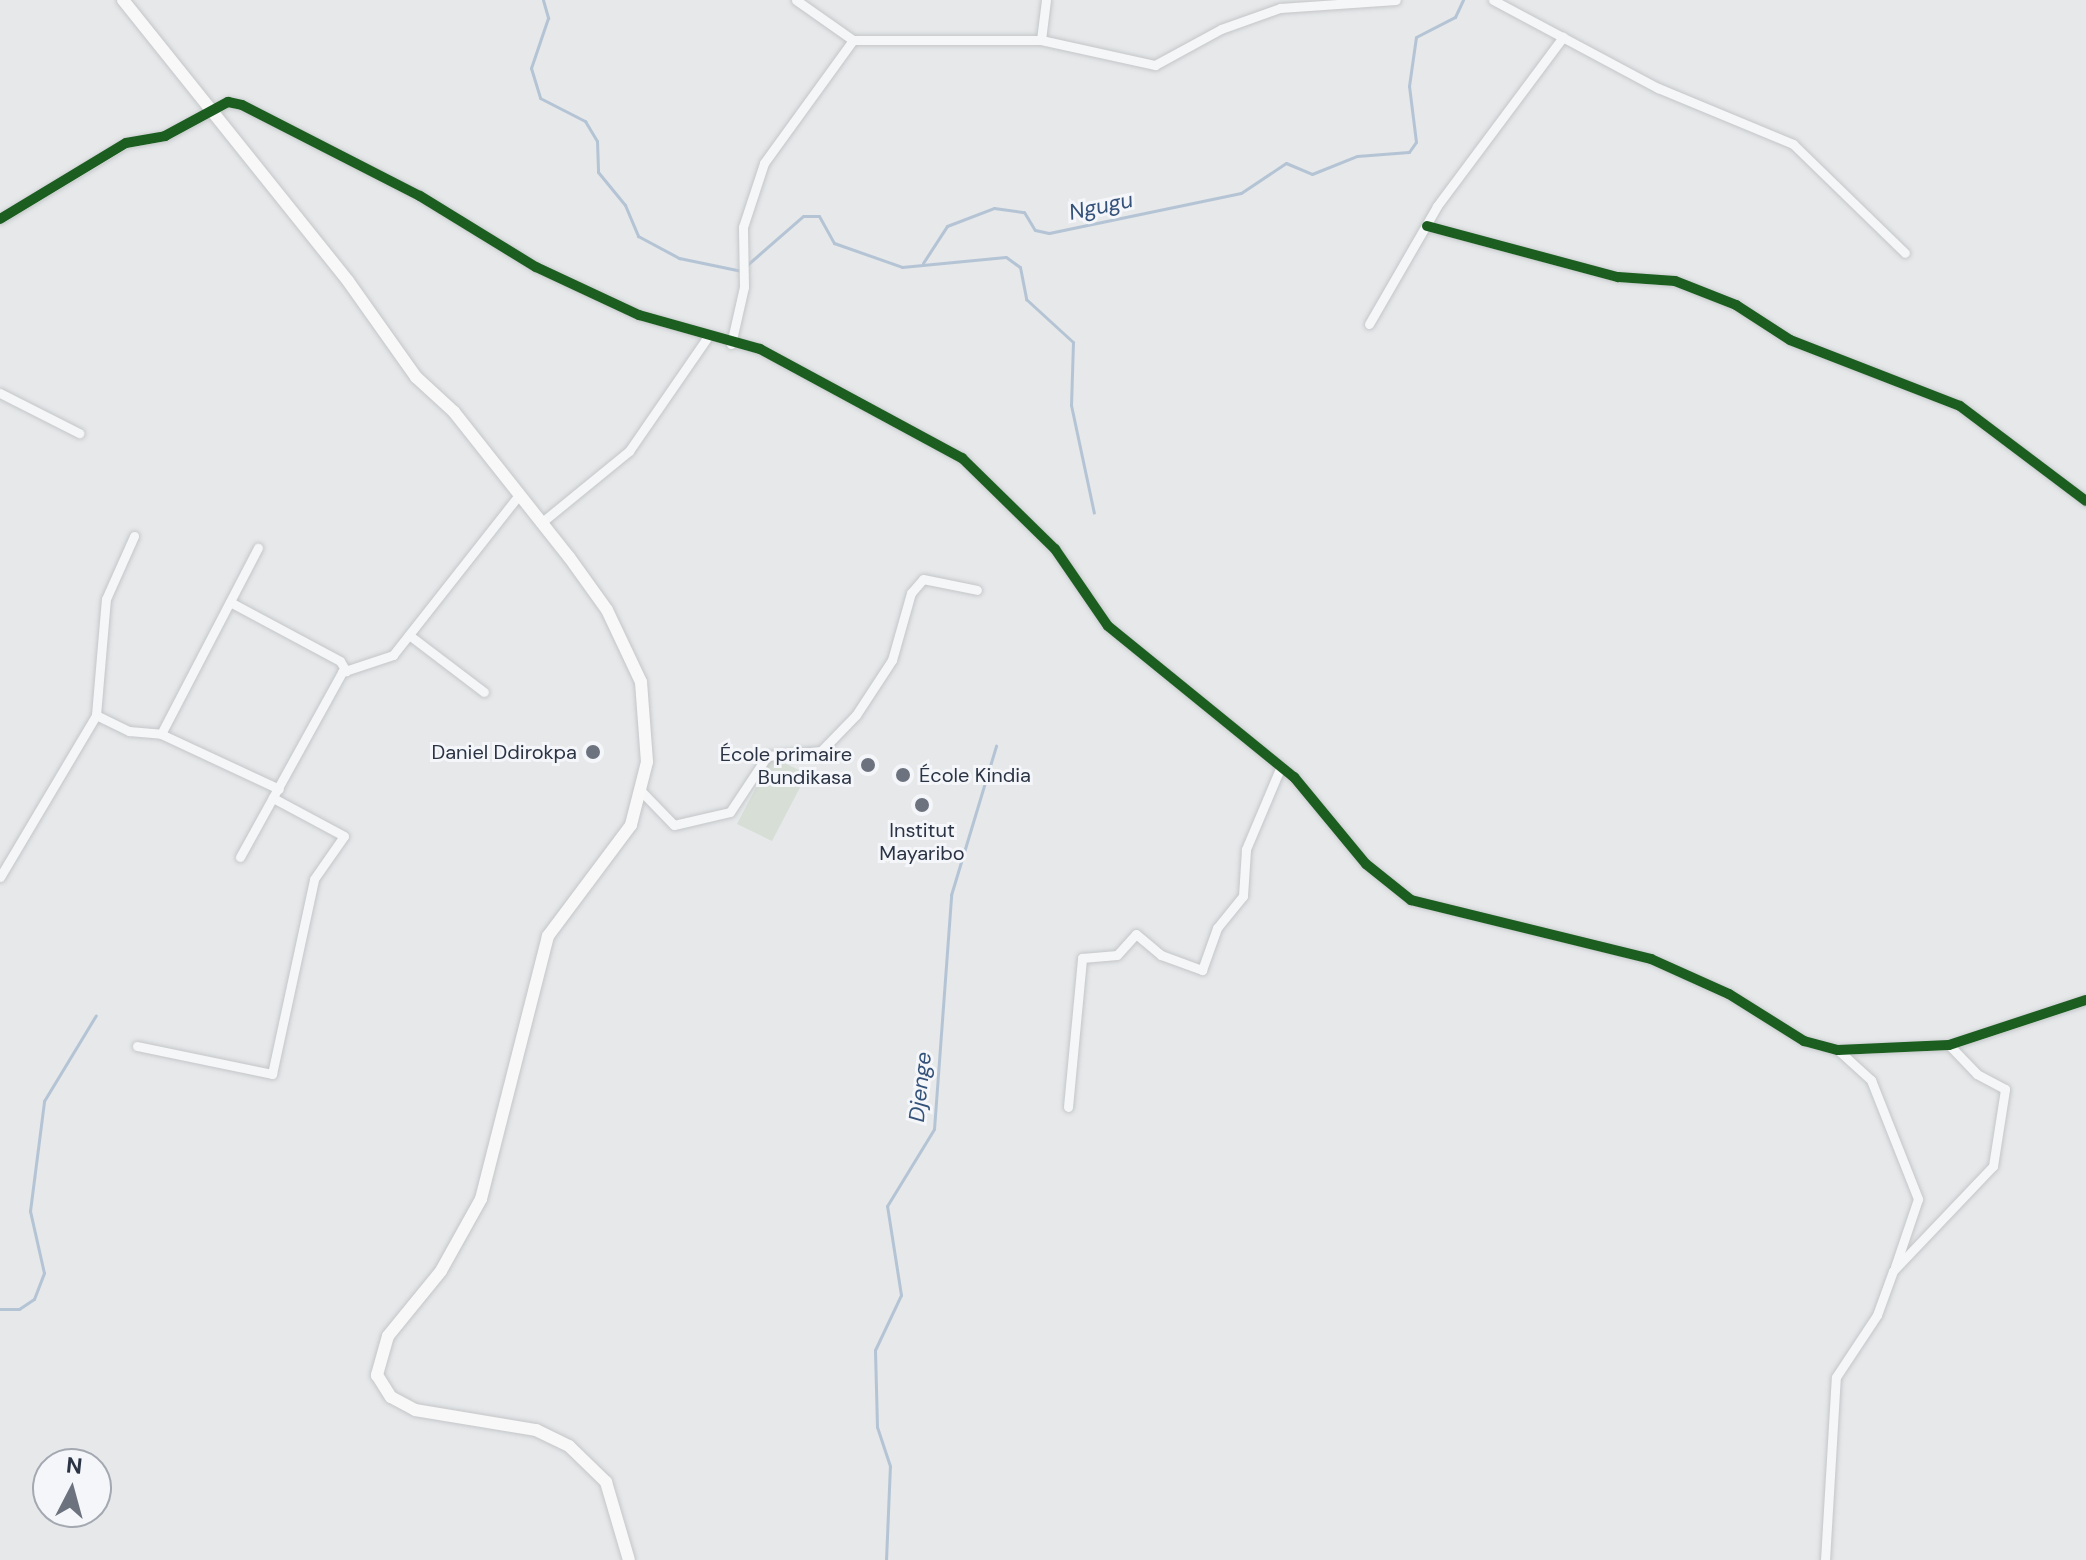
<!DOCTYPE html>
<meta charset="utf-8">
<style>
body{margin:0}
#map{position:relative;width:2086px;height:1560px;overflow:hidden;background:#e6e8ea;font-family:"DM Sans",sans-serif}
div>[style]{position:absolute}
.green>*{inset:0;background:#d6ded6}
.stream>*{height:3px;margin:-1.5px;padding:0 1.5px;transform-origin:1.5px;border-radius:1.5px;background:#b4c4d5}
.roads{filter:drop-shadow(0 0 2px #c4c6c8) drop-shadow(0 0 2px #c4c6c8)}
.minor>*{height:9px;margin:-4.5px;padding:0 4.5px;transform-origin:4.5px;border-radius:4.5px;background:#f5f6f7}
.secondary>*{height:12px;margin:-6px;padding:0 6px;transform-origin:6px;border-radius:6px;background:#f8f8f8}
.cycleway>*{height:10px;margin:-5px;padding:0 5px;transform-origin:5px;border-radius:5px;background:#1b5e20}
.dots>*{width:22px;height:22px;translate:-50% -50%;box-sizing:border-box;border:4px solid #f4f6f9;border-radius:50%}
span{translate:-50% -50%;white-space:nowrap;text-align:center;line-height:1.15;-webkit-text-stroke:6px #f4f6f9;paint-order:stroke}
.poi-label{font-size:20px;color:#2b3445}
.right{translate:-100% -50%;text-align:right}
.left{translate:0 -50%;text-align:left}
.water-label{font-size:22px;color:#34527a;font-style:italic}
.north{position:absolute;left:32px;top:1448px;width:80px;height:80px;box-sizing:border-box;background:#f4f6f9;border:2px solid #a4a8b1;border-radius:50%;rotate:6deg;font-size:22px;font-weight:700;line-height:32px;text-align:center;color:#2b3445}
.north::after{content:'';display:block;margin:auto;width:28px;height:36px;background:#6c737f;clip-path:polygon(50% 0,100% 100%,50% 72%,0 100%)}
</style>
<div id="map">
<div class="green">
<div style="clip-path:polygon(772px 757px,807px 774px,772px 841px,737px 824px)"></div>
</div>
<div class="stream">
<div style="left:543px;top:0;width:19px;rotate:74deg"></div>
<div style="left:548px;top:18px;width:53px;rotate:108.8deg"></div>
<div style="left:531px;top:68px;width:31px;rotate:73deg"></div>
<div style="left:540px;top:98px;width:51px;rotate:27.1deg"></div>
<div style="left:585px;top:121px;width:23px;rotate:59deg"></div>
<div style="left:597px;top:141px;width:31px;rotate:88deg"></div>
<div style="left:598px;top:172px;width:43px;rotate:50.7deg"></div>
<div style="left:625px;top:205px;width:34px;rotate:67deg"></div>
<div style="left:638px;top:236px;width:47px;rotate:28.2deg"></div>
<div style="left:679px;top:258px;width:64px;rotate:11.7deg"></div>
<div style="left:923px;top:263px;width:44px;rotate:-57deg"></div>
<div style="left:947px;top:226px;width:50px;rotate:-21deg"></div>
<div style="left:994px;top:208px;width:30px;rotate:8deg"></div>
<div style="left:1024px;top:212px;width:21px;rotate:59deg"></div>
<div style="left:1035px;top:230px;width:14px;rotate:12deg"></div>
<div style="left:1049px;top:233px;width:196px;rotate:-11.8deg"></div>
<div style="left:1241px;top:193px;width:54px;rotate:-33.7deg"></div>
<div style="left:1286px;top:163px;width:28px;rotate:23deg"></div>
<div style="left:1312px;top:174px;width:48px;rotate:-21.8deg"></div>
<div style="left:1357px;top:156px;width:52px;rotate:-4.4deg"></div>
<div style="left:1409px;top:152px;width:12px;rotate:-55deg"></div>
<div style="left:1416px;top:142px;width:56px;rotate:-97.1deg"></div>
<div style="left:1409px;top:86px;width:49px;rotate:-81.9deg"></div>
<div style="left:1416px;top:37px;width:44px;rotate:-27.1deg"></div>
<div style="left:1455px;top:17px;width:19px;rotate:-65deg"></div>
<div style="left:747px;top:265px;width:74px;rotate:-41.2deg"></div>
<div style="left:803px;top:216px;width:16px"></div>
<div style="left:819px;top:216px;width:31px;rotate:61deg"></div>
<div style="left:834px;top:243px;width:72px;rotate:19.4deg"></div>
<div style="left:902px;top:267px;width:104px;rotate:-5.5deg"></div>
<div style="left:1006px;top:257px;width:17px;rotate:36deg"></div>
<div style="left:1020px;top:267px;width:33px;rotate:79deg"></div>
<div style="left:1026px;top:299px;width:64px;rotate:42.5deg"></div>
<div style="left:1073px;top:342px;width:63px;rotate:91.8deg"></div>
<div style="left:1071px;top:405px;width:110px;rotate:78deg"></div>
<div style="left:0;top:1309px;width:19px"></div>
<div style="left:19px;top:1309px;width:18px;rotate:-34deg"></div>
<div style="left:34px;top:1299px;width:28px;rotate:-69deg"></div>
<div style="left:44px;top:1273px;width:64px;rotate:-102.7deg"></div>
<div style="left:30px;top:1211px;width:111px;rotate:-82.7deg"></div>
<div style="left:44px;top:1101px;width:100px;rotate:-58.8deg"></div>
<div style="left:886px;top:1560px;width:94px;rotate:-87.6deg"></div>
<div style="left:890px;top:1466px;width:41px;rotate:-108.4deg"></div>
<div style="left:877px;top:1427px;width:77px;rotate:-91.5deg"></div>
<div style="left:875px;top:1350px;width:61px;rotate:-64.7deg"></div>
<div style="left:901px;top:1295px;width:90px;rotate:-98.9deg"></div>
<div style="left:887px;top:1206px;width:90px;rotate:-58.6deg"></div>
<div style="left:934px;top:1129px;width:235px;rotate:-85.8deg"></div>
<div style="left:951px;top:895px;width:156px;rotate:-73.2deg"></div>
</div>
<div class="roads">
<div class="minor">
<div style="left:796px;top:0;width:70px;rotate:35.1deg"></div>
<div style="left:853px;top:40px;width:188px"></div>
<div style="left:1041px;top:40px;width:117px;rotate:12.4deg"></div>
<div style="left:1155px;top:65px;width:75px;rotate:-28.6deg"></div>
<div style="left:1221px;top:29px;width:63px;rotate:-19.6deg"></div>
<div style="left:1280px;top:8px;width:116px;rotate:-3.9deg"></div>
<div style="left:1493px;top:0;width:187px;rotate:28.1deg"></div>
<div style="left:1658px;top:88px;width:146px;rotate:22.5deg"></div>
<div style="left:1793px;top:144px;width:156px;rotate:44.2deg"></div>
<div style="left:1041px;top:40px;width:40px;rotate:-82.9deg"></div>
<div style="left:0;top:219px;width:147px;rotate:-31.1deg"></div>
<div style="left:126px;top:143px;width:40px;rotate:-10deg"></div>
<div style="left:165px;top:136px;width:72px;rotate:-28.4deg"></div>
<div style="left:228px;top:102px;width:14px;rotate:12deg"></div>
<div style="left:242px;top:105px;width:200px;rotate:27.1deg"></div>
<div style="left:420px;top:196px;width:136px;rotate:31.5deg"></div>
<div style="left:536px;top:267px;width:114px;rotate:25deg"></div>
<div style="left:639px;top:315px;width:126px;rotate:15.7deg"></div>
<div style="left:760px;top:349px;width:230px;rotate:28.4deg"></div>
<div style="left:962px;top:458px;width:130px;rotate:44.4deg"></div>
<div style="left:1055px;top:549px;width:93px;rotate:55.5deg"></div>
<div style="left:1108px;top:626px;width:240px;rotate:39.1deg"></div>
<div style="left:1294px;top:777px;width:113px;rotate:50.4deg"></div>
<div style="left:1366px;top:864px;width:58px;rotate:38.7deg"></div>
<div style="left:1411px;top:900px;width:247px;rotate:13.8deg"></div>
<div style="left:1651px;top:959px;width:85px;rotate:24.2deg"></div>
<div style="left:1729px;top:994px;width:89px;rotate:32.1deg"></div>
<div style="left:1804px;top:1041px;width:35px;rotate:15deg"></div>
<div style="left:1838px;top:1050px;width:111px;rotate:-2.6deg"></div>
<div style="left:1949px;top:1045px;width:144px;rotate:-18.2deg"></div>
<div style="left:1427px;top:226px;width:198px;rotate:15deg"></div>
<div style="left:1618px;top:277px;width:57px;rotate:4deg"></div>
<div style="left:1675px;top:281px;width:66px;rotate:21.5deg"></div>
<div style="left:1736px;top:305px;width:64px;rotate:32.9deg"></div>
<div style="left:1790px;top:340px;width:182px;rotate:21.2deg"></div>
<div style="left:1960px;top:406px;width:158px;rotate:37deg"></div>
<div style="left:1369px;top:324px;width:136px;rotate:-60deg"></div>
<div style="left:1437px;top:206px;width:211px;rotate:-53.3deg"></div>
<div style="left:731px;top:344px;width:58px;rotate:-77.2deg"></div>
<div style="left:744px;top:287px;width:60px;rotate:-91deg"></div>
<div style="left:743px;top:227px;width:67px;rotate:-71.8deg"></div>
<div style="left:764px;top:163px;width:152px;rotate:-54.1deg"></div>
<div style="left:0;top:393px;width:89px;rotate:26.9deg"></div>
<div style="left:541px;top:523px;width:114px;rotate:-39.3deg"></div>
<div style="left:629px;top:451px;width:137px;rotate:-55.4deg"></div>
<div style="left:230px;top:602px;width:125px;rotate:28.2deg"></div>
<div style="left:340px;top:661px;width:12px;rotate:59deg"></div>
<div style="left:409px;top:635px;width:94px;rotate:37.2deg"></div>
<div style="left:96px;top:715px;width:37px;rotate:26deg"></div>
<div style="left:129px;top:731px;width:32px;rotate:5deg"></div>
<div style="left:161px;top:734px;width:130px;rotate:25deg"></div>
<div style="left:161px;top:734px;width:210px;rotate:-62.5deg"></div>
<div style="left:641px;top:791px;width:47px;rotate:45.9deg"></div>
<div style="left:674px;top:825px;width:57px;rotate:-13.1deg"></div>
<div style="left:730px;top:812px;width:67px;rotate:-56.5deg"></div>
<div style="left:767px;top:756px;width:54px;rotate:-5.3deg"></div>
<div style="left:821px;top:751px;width:50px;rotate:-45.8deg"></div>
<div style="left:856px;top:715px;width:66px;rotate:-56.8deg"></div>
<div style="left:892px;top:660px;width:70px;rotate:-74.2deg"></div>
<div style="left:911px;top:593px;width:18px;rotate:-49deg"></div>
<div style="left:923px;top:579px;width:55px;rotate:11.5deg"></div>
<div style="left:240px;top:857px;width:211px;rotate:-61.1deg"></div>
<div style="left:342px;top:672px;width:54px;rotate:-18.4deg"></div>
<div style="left:393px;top:655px;width:202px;rotate:-51.8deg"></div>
<div style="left:0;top:877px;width:188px;rotate:-59.3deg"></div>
<div style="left:96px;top:715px;width:116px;rotate:-85.1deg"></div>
<div style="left:106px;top:599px;width:69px;rotate:-66deg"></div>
<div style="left:137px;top:1046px;width:138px;rotate:11.7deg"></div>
<div style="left:272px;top:1074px;width:199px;rotate:-77.8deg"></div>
<div style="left:314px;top:879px;width:52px;rotate:-55.1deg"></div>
<div style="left:344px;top:836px;width:81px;rotate:-151.8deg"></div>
<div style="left:1838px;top:1050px;width:45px;rotate:42.3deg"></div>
<div style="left:1871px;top:1080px;width:128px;rotate:68.4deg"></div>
<div style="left:1918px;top:1199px;width:72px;rotate:108.7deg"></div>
<div style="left:1068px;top:1107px;width:150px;rotate:-84.6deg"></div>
<div style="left:1082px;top:958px;width:35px;rotate:-5deg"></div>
<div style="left:1117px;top:955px;width:28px;rotate:-48deg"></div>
<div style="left:1136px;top:934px;width:33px;rotate:40deg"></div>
<div style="left:1161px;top:955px;width:44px;rotate:20.1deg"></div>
<div style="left:1202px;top:970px;width:45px;rotate:-70.3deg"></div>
<div style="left:1217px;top:928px;width:41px;rotate:-50.9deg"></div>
<div style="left:1243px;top:896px;width:47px;rotate:-86.3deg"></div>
<div style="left:1246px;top:849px;width:90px;rotate:-67.1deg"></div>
<div style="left:1825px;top:1560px;width:183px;rotate:-86.6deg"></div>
<div style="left:1836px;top:1377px;width:74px;rotate:-56.5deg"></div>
<div style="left:1877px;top:1315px;width:47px;rotate:-70deg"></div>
<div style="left:1893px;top:1271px;width:145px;rotate:-46.4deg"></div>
<div style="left:1993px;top:1166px;width:78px;rotate:-81.1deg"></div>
<div style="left:2005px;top:1089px;width:32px;rotate:-152deg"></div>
<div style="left:1977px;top:1074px;width:40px;rotate:-134deg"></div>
</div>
<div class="secondary">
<div style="left:123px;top:0;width:360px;rotate:51.3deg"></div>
<div style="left:348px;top:281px;width:118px;rotate:54.7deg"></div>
<div style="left:416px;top:377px;width:52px;rotate:42.6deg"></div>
<div style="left:454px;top:412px;width:185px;rotate:51.6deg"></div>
<div style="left:569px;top:557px;width:65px;rotate:54.4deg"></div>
<div style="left:607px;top:610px;width:80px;rotate:64.7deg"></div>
<div style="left:641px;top:682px;width:80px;rotate:85.7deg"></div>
<div style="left:647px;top:762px;width:65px;rotate:104.3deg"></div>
<div style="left:631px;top:825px;width:139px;rotate:126.8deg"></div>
<div style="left:548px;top:936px;width:271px;rotate:104.3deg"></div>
<div style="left:481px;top:1199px;width:82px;rotate:119.1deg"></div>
<div style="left:441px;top:1271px;width:84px;rotate:129.2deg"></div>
<div style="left:388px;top:1336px;width:41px;rotate:105.8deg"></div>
<div style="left:377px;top:1375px;width:26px;rotate:58deg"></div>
<div style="left:391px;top:1397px;width:27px;rotate:28deg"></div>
<div style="left:415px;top:1410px;width:123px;rotate:9.4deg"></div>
<div style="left:536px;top:1430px;width:37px;rotate:26deg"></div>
<div style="left:569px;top:1446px;width:52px;rotate:44.2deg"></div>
<div style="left:606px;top:1482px;width:81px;rotate:73.6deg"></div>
</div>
</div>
<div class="cycleway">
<div style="left:0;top:219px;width:147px;rotate:-31.1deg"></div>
<div style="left:126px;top:143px;width:40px;rotate:-10deg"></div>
<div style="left:165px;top:136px;width:72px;rotate:-28.4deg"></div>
<div style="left:228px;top:102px;width:14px;rotate:12deg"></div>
<div style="left:242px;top:105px;width:200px;rotate:27.1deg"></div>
<div style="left:420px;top:196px;width:136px;rotate:31.5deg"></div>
<div style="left:536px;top:267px;width:114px;rotate:25deg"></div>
<div style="left:639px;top:315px;width:126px;rotate:15.7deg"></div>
<div style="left:760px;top:349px;width:230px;rotate:28.4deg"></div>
<div style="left:962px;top:458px;width:130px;rotate:44.4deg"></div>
<div style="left:1055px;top:549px;width:93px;rotate:55.5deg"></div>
<div style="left:1108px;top:626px;width:240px;rotate:39.1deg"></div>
<div style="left:1294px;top:777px;width:113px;rotate:50.4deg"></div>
<div style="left:1366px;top:864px;width:58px;rotate:38.7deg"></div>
<div style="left:1411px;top:900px;width:247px;rotate:13.8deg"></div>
<div style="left:1651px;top:959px;width:85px;rotate:24.2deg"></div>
<div style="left:1729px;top:994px;width:89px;rotate:32.1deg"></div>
<div style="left:1804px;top:1041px;width:35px;rotate:15deg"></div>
<div style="left:1838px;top:1050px;width:111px;rotate:-2.6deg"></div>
<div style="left:1949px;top:1045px;width:144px;rotate:-18.2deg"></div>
<div style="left:1427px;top:226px;width:198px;rotate:15deg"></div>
<div style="left:1618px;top:277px;width:57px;rotate:4deg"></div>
<div style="left:1675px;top:281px;width:66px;rotate:21.5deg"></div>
<div style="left:1736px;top:305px;width:64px;rotate:32.9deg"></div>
<div style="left:1790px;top:340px;width:182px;rotate:21.2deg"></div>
<div style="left:1960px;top:406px;width:158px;rotate:37deg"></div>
</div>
<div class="dots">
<div style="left:593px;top:752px;background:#6c737f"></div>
<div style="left:868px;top:765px;background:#6c737f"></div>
<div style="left:903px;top:775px;background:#6c737f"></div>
<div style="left:922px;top:805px;background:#6c737f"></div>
</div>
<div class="poi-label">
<span class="right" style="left:577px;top:752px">Daniel Ddirokpa</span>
<span class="right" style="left:852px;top:766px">École primaire<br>Bundikasa</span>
<span class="left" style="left:919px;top:775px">École Kindia</span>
<span style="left:922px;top:842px">Institut<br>Mayaribo</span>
</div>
<div class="water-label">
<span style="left:1101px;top:206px;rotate:-12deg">Ngugu</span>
<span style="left:920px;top:1087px;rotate:-84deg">Djenge</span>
</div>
<div class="north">N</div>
</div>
